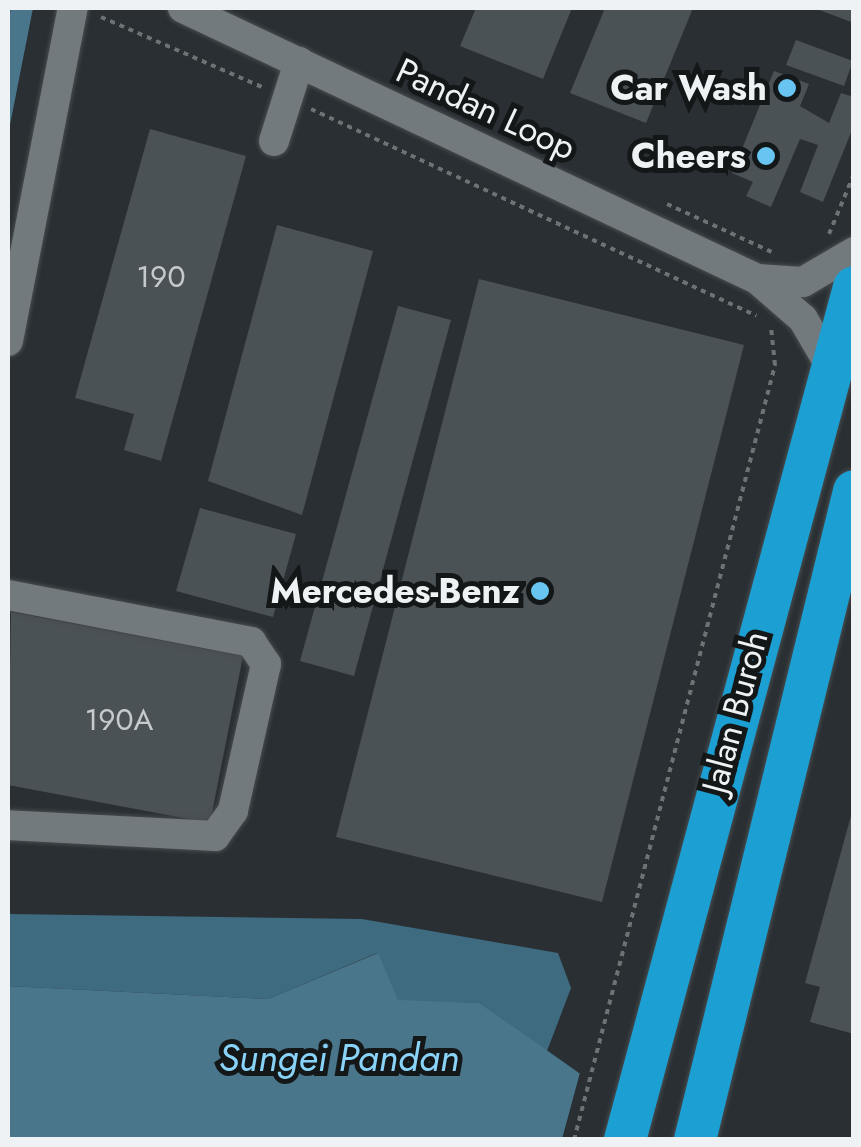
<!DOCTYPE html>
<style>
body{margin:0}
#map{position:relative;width:861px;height:1147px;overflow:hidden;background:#292f33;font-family:Jost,sans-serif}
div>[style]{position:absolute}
.forest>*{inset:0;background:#3f6b81}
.water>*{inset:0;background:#4a768c}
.pier>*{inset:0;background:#292f33}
.building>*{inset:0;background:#4b5256}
.path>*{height:4px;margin-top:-2px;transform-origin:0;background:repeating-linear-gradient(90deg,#6d7275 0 5px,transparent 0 10px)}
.roads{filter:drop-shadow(0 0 2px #474c4e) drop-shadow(0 0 2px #474c4e)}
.minor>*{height:30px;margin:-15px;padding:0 15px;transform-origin:15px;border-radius:15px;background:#737a7e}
.highway>*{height:42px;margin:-21px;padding:0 21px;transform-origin:21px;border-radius:21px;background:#1c9fd2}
.dots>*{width:28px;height:28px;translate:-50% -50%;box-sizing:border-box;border:5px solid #141718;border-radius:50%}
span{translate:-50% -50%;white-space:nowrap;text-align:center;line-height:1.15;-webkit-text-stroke:10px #141718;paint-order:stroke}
.number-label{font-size:30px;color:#c5cacc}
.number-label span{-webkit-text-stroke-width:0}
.poi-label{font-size:35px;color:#eef2f4;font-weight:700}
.right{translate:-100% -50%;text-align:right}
.street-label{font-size:35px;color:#eef2f4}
.water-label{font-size:38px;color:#89d3f8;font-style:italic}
.frame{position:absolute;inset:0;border:10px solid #eef2f4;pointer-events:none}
</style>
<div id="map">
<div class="forest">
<div style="clip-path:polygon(8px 914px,362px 919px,558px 953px,571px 988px,547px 1051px,480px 1003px,398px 1001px,377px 953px,268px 999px,8px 986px)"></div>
</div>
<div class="water">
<div style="clip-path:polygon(11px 8px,33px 8px,8px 135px,8px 24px)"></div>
<div style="clip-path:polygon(378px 953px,398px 1000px,480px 1003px,627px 1107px,707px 1139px,8px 1139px,8px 986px,268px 999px)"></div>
</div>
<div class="pier">
<div style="clip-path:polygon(581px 1069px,630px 1103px,712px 1140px,562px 1139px)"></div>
</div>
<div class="building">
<div style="clip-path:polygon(476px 8px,572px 8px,543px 79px,460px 46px)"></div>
<div style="clip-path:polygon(605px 8px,693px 8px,646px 123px,570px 93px)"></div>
<div style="clip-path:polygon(814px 8px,854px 8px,854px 23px)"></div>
<div style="clip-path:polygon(796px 40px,853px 61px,844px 86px,786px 65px)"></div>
<div style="clip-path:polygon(774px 71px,809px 84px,800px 106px,829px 123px,841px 93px,854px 97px,854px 125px,823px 202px,800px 192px,818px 145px,800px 139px,771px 207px,746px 196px,753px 182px,732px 173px)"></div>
<div style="clip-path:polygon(150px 129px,246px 156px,161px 461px,124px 450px,134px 414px,75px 398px)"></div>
<div style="clip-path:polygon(277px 225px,373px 251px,302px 515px,208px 481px)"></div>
<div style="clip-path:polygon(479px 279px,744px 345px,602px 902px,336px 837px)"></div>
<div style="clip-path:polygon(398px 306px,451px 320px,354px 676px,300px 661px)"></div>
<div style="clip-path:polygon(200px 508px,296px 534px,273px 617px,176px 591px)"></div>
<div style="clip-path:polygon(11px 612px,243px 656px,210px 823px,8px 785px)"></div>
<div style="clip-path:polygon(852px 812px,854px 813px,854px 1034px,810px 1022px,820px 987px,805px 983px)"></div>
</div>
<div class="path">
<div style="left:101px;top:17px;width:176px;rotate:23.5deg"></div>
<div style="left:311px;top:109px;width:491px;rotate:24.9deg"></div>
<div style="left:667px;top:204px;width:115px;rotate:24.6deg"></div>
<div style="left:829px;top:234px;width:65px;rotate:-67.4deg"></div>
<div style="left:574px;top:1140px;width:801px;rotate:-75.46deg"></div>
<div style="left:775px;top:365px;width:37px;rotate:-96deg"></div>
</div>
<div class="roads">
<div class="minor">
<div style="left:183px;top:8px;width:635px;rotate:25.27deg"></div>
<div style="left:757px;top:279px;width:61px;rotate:41deg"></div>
<div style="left:803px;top:319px;width:48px;rotate:59.7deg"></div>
<div style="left:274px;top:141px;width:83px;rotate:-72.4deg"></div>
<div style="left:757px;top:279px;width:46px;rotate:3.7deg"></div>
<div style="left:803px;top:282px;width:59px;rotate:-30.5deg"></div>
<div style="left:8px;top:341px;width:339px;rotate:-79deg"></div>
<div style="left:8px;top:595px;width:248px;rotate:10.9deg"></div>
<div style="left:251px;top:642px;width:27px;rotate:56deg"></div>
<div style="left:266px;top:664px;width:151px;rotate:102.7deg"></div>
<div style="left:233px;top:811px;width:31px;rotate:126deg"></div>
<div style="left:215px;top:836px;width:207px;rotate:-177deg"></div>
</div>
<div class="highway">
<div style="left:625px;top:1140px;width:883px;rotate:-74.97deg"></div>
<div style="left:695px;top:1140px;width:668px;rotate:-76.23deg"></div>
</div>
</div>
<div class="dots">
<div style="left:787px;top:88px;background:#68c4f0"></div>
<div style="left:766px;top:156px;background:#68c4f0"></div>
<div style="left:540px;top:591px;background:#68c4f0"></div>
</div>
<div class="number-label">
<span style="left:161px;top:277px">190</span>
<span style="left:119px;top:720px">190A</span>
</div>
<div class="poi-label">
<span class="right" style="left:767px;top:88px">Car Wash</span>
<span class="right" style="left:746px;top:156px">Cheers</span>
<span class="right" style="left:520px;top:591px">Mercedes-Benz</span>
</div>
<div class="street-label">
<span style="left:486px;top:109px;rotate:25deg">Pandan Loop</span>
<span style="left:735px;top:712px;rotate:-75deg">Jalan Buroh</span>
</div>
<div class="water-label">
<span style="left:339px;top:1058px">Sungei Pandan</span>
</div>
<div class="frame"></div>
</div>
